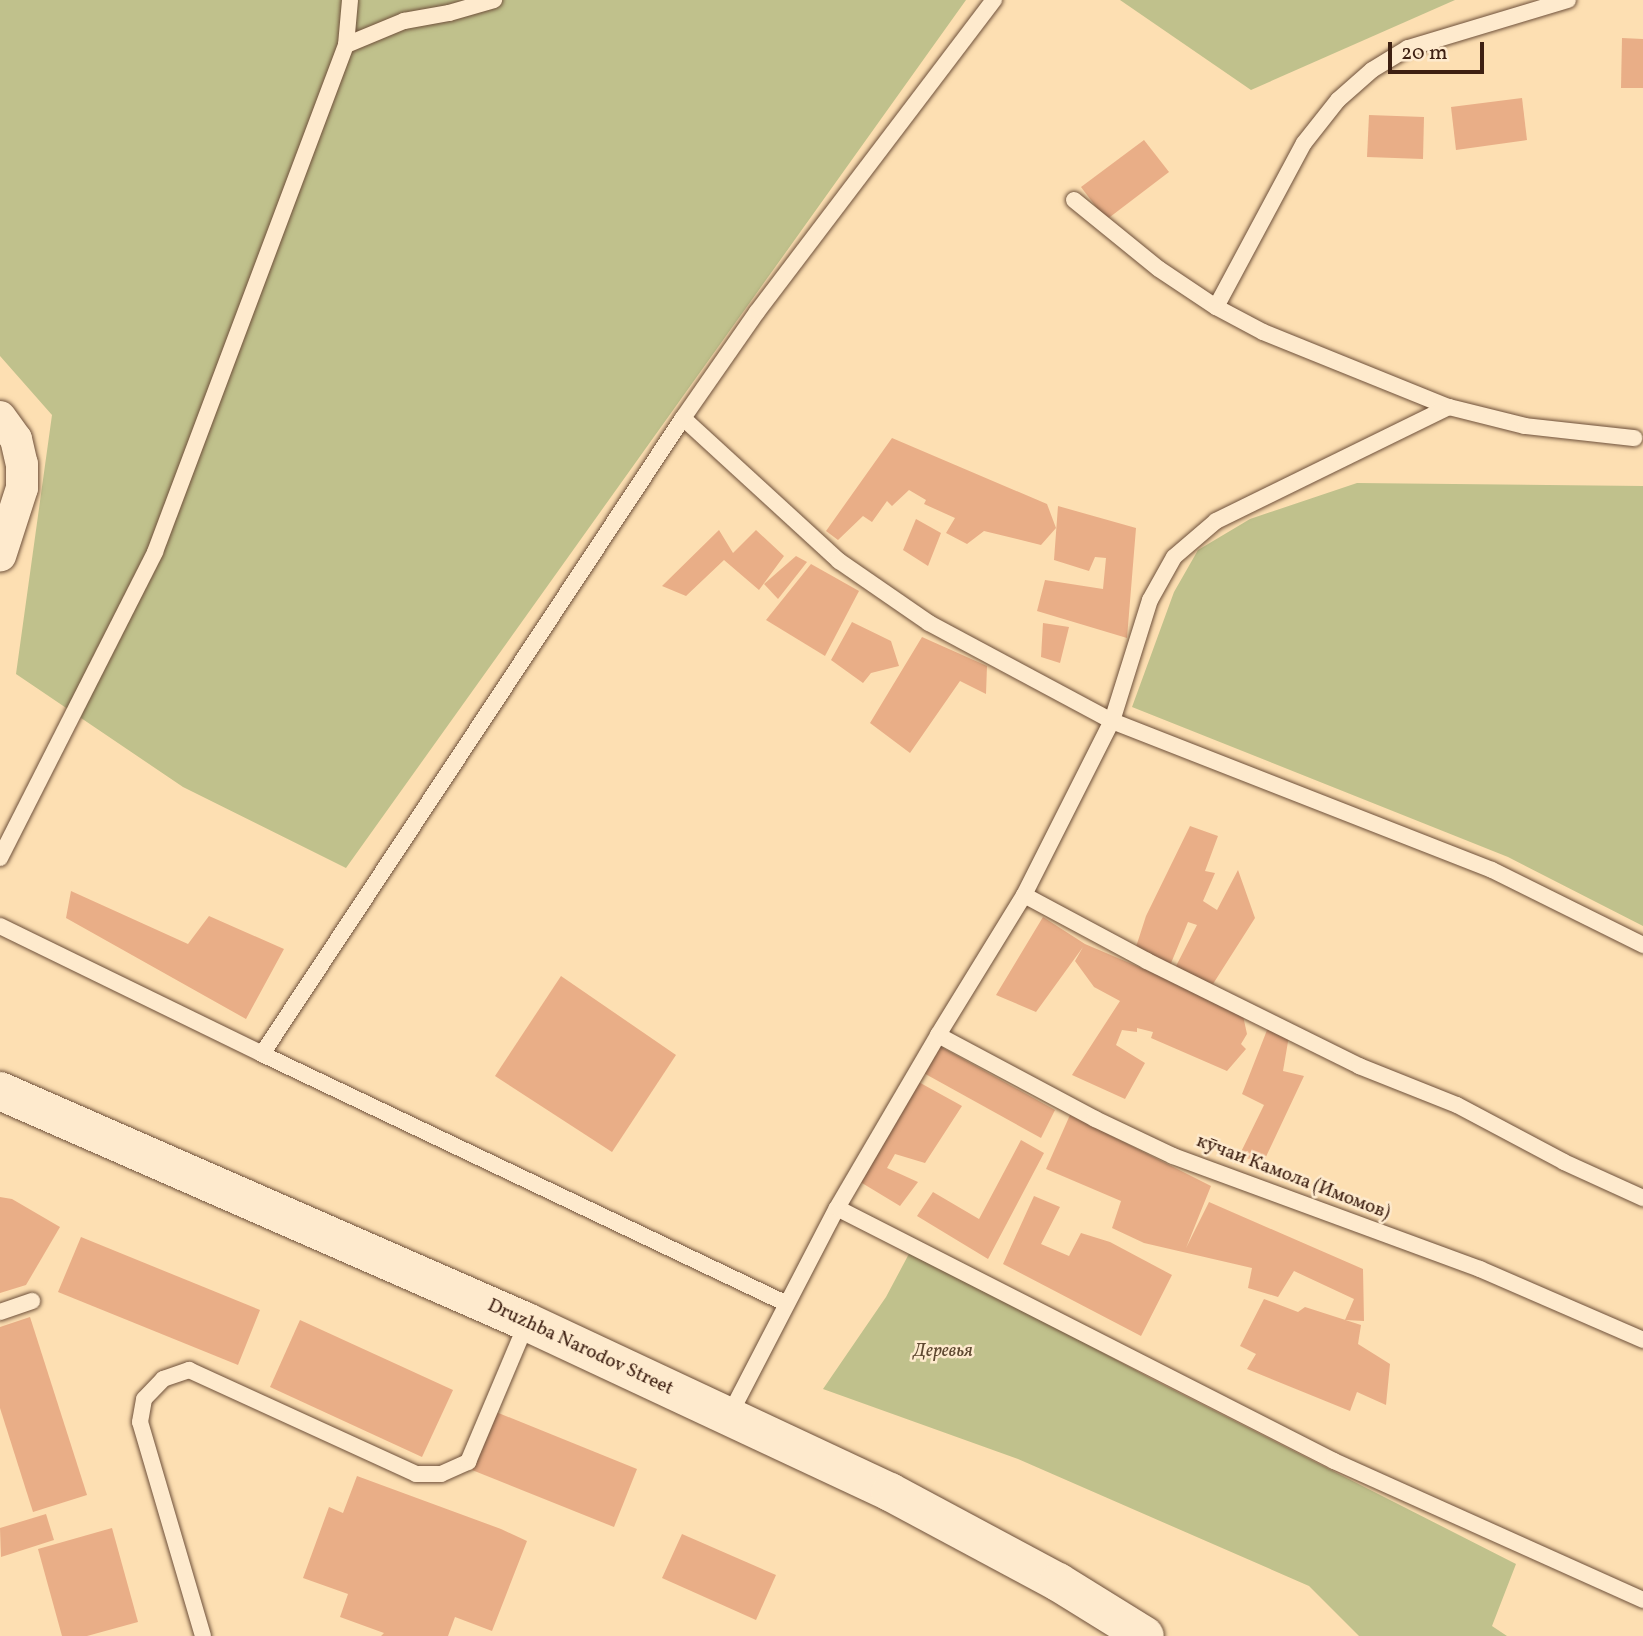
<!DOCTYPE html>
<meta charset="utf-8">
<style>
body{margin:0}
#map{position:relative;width:1643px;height:1636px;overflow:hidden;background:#fddfb2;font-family:Vollkorn,serif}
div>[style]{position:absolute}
.green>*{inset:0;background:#c0c18c}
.building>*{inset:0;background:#e9ae87}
.roads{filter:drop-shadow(0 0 2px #6e503a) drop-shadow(0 0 2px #6e503a)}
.lane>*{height:16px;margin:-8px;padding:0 8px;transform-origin:8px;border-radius:8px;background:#feeacd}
.street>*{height:32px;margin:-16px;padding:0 16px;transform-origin:16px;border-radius:16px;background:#feeacd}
.secondary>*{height:38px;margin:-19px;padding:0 19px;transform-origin:19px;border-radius:19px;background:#feeacd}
span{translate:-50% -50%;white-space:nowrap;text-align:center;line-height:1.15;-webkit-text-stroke:5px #feeacd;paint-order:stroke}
.street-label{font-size:19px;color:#3e2012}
.park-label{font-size:19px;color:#5e4830;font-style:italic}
.scale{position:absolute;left:1388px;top:42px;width:96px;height:32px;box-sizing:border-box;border:4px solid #3e2012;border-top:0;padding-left:9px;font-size:21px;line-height:24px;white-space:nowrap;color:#3e2012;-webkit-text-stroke:5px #feeacd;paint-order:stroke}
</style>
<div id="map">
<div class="green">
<div style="clip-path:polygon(0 0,966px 0,346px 868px,183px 787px,16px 674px,52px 415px,0 356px)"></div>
<div style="clip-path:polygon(1120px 0,1455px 0,1251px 90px)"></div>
<div style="clip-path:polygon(1357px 483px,1643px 486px,1643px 926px,1508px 857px,1132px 707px,1174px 592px,1198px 550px,1250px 519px)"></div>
<div style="clip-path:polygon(911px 1250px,1152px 1379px,1516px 1564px,1492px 1626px,1507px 1636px,1359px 1636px,1309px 1586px,1018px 1459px,823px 1389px,886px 1297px)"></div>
</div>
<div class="building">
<div style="clip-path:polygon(1622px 38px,1643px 39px,1643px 88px,1621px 88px)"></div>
<div style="clip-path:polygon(1522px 98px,1527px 140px,1456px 150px,1451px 107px)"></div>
<div style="clip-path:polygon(1369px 115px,1424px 117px,1423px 159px,1367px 157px)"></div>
<div style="clip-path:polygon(1144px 140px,1169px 172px,1106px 220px,1081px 187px)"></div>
<div style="clip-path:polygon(892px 438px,1047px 504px,1056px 528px,1041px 545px,984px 531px,967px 544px,946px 533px,955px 518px,924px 504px,926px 500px,909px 490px,892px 506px,887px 501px,872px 522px,863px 516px,838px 540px,826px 531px)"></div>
<div style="clip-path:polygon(1058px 506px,1136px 528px,1127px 638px,1037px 611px,1045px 580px,1103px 589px,1106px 558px,1095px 557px,1089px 571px,1054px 560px)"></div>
<div style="clip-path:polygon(916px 519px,941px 533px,928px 566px,903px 550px)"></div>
<div style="clip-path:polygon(719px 530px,733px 553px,756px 530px,784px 556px,759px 590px,724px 560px,686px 596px,662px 586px)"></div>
<div style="clip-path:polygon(796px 556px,807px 562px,778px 599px,764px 584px)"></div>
<div style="clip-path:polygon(811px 564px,859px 591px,825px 656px,766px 620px)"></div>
<div style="clip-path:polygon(852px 622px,891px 641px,899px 666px,871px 673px,863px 683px,831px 660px)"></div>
<div style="clip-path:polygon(1043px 623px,1069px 627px,1060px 663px,1041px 657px)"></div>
<div style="clip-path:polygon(922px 637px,987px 666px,986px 694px,960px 681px,910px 753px,870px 723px)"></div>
<div style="clip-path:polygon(1190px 826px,1218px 836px,1205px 871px,1215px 873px,1203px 901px,1217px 910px,1238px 870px,1255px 918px,1213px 984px,1174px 970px,1197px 925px,1188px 922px,1169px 968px,1135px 950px,1146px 916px)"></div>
<div style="clip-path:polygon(71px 891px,188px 944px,209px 916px,284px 949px,246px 1019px,66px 918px)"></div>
<div style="clip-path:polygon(1043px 917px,1085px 944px,1242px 1011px,1247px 1034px,1241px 1044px,1246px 1049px,1227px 1071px,1151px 1038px,1153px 1032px,1137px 1028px,1137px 1032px,1122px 1030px,1116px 1045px,1145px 1063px,1125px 1099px,1072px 1075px,1120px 1001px,1094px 987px,1075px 961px,1083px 947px,1036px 1012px,996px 995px)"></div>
<div style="clip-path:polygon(561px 976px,676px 1055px,612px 1152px,495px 1076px)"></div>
<div style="clip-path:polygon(1269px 1025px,1290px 1030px,1283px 1071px,1304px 1076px,1263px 1163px,1239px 1156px,1264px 1105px,1242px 1094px)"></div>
<div style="clip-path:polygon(936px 1044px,1055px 1110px,1041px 1138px,920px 1071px)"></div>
<div style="clip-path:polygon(915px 1080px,962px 1106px,925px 1163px,895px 1154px,887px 1168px,918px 1182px,900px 1206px,857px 1180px)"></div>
<div style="clip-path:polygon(1070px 1115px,1211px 1186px,1186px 1248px,1209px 1202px,1363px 1269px,1364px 1321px,1345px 1320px,1354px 1299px,1294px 1271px,1278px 1297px,1248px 1288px,1252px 1268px,1144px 1243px,1112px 1228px,1121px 1201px,1046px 1169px)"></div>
<div style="clip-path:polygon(1021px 1140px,1044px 1153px,988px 1259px,917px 1216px,933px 1192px,979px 1219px)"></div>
<div style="clip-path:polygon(1034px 1196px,1060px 1207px,1041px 1244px,1069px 1256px,1081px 1233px,1110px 1242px,1172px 1275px,1141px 1336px,1003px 1264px)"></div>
<div style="clip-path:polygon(0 1197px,12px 1199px,60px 1227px,26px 1285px,0 1293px)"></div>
<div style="clip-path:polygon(81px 1237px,260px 1310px,238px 1365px,58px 1292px)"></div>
<div style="clip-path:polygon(1264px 1299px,1298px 1312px,1305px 1307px,1361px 1325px,1358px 1344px,1390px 1364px,1386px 1405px,1357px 1392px,1350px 1411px,1247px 1369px,1256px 1354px,1240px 1346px)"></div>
<div style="clip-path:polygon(30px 1317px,87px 1495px,33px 1512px,0 1408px,0 1327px)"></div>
<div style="clip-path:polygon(300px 1320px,453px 1390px,422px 1457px,270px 1387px)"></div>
<div style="clip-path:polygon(496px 1412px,637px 1469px,614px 1527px,472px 1470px)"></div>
<div style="clip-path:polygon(357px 1476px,501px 1529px,527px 1541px,492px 1631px,455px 1617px,448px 1636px,381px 1636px,384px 1633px,340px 1617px,348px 1594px,303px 1578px,329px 1507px,343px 1513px)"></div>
<div style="clip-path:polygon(46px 1514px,54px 1540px,1px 1557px,0 1528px)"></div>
<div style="clip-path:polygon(112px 1528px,138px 1622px,87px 1636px,62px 1636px,38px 1549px)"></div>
<div style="clip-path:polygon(682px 1534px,776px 1575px,756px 1620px,662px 1578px)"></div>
</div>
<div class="roads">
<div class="lane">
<div style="left:346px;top:45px;width:63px;rotate:-22.5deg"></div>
<div style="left:404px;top:21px;width:46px;rotate:-10.1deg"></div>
<div style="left:449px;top:13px;width:47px;rotate:-16.1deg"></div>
<div style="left:1074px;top:200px;width:109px;rotate:39.1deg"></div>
<div style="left:1159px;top:269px;width:69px;rotate:33.7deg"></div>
<div style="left:1216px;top:307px;width:186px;rotate:-61.8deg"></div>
<div style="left:1304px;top:143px;width:55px;rotate:-51.7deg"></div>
<div style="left:1338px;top:100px;width:45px;rotate:-41.4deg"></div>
<div style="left:1372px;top:70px;width:42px;rotate:-31.4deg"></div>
<div style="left:1408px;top:48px;width:167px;rotate:-16.7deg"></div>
<div style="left:1216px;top:307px;width:53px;rotate:28deg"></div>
<div style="left:1263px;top:332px;width:201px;rotate:22deg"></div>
<div style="left:1449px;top:407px;width:78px;rotate:14deg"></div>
<div style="left:1525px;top:426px;width:110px;rotate:6.3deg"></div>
<div style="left:683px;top:418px;width:212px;rotate:42.5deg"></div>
<div style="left:839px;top:561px;width:109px;rotate:34.6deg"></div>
<div style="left:929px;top:623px;width:208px;rotate:28.2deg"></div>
<div style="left:1112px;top:721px;width:408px;rotate:21.4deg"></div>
<div style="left:1492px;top:870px;width:169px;rotate:26.4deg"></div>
<div style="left:0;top:858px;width:343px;rotate:-63.1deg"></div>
<div style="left:155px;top:552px;width:542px;rotate:-69.36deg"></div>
<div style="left:346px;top:45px;width:45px;rotate:-84.9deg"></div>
<div style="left:1024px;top:895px;width:195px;rotate:-63.2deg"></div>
<div style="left:1112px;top:721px;width:127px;rotate:-72.6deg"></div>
<div style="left:1150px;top:600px;width:49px;rotate:-60.8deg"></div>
<div style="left:1174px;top:557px;width:55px;rotate:-40.6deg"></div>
<div style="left:1216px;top:521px;width:259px;rotate:-26.1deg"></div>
<div style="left:0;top:926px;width:292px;rotate:26deg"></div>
<div style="left:262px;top:1054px;width:763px;rotate:-56.5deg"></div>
<div style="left:683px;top:418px;width:129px;rotate:-55.1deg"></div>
<div style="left:757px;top:312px;width:392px;rotate:-52.8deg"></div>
<div style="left:938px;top:1035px;width:178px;rotate:28.1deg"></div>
<div style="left:1095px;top:1119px;width:86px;rotate:25.4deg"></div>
<div style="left:1173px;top:1156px;width:327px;rotate:20.2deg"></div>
<div style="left:1480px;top:1269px;width:178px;rotate:23.5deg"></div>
<div style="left:262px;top:1054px;width:581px;rotate:25.46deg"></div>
<div style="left:837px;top:1208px;width:558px;rotate:26.98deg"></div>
<div style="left:1334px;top:1461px;width:339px;rotate:24.2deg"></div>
<div style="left:0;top:1312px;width:34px;rotate:-19deg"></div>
<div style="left:729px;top:1416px;width:234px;rotate:-62.6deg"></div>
<div style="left:837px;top:1208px;width:200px;rotate:-59.7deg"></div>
<div style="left:938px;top:1035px;width:164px;rotate:-58.4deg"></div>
<div style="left:1024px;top:895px;width:140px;rotate:28.2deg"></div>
<div style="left:1147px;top:961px;width:237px;rotate:26.3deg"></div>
<div style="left:1359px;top:1066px;width:105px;rotate:21.7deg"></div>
<div style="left:1457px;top:1105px;width:121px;rotate:28deg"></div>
<div style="left:1564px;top:1162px;width:87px;rotate:24.5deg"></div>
<div style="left:203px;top:1636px;width:223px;rotate:-106.4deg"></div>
<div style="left:140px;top:1422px;width:23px;rotate:-80deg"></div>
<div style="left:144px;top:1399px;width:28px;rotate:-46deg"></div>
<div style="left:163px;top:1379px;width:28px;rotate:-19deg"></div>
<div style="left:189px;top:1370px;width:250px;rotate:24.6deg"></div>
<div style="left:416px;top:1474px;width:25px"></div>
<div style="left:441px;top:1474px;width:30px;rotate:-24deg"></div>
<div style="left:468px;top:1462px;width:152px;rotate:-67.1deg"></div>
</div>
<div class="street">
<div style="left:0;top:417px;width:27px;rotate:54deg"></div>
<div style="left:16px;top:439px;width:26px;rotate:77deg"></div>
<div style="left:22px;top:464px;width:24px;rotate:90deg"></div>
<div style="left:22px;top:488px;width:71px;rotate:107.9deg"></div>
</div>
<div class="secondary">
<div style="left:0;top:1091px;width:575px;rotate:23.67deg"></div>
<div style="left:527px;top:1322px;width:401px;rotate:25.1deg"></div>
<div style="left:890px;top:1492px;width:191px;rotate:28.2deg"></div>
<div style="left:1058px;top:1582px;width:102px;rotate:31.8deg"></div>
</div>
</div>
<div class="street-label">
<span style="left:1293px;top:1178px;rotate:21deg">кӯчаи Камола (Имомов)</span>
<span style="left:580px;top:1348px;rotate:25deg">Druzhba Narodov Street</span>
</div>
<div class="park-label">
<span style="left:943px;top:1352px">Деревья</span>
</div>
<div class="scale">20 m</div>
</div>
